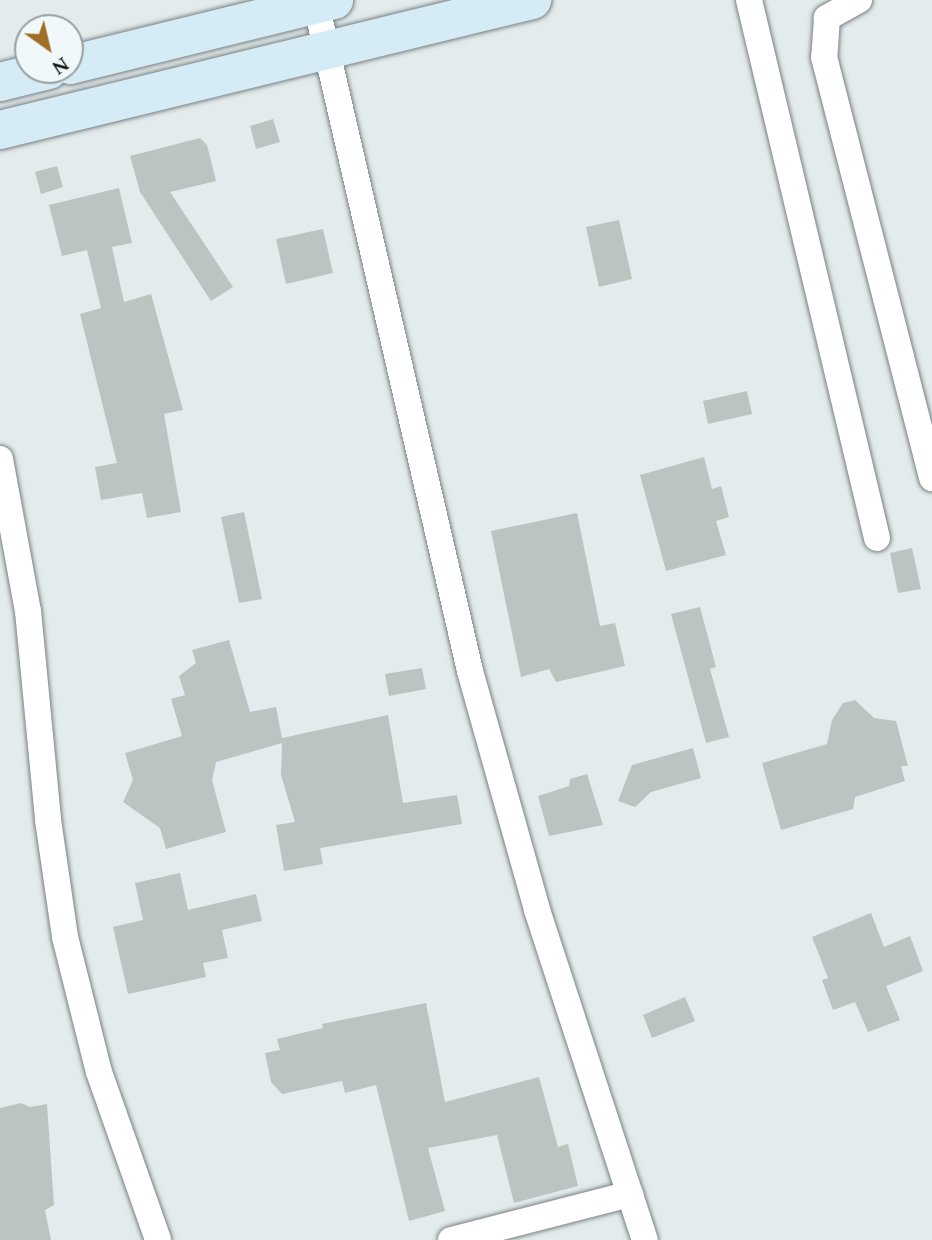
<!DOCTYPE html>
<style>
body{margin:0}
#map{position:relative;width:932px;height:1240px;overflow:hidden;background:#e3ebec;font-family:Spectral,serif}
div>[style]{position:absolute}
.building>*{inset:0;background:#bcc4c1}
.roads{filter:drop-shadow(0 0 2px #7a8182) drop-shadow(0 0 2px #7a8182)}
.street>*{height:26px;margin:-13px;padding:0 13px;transform-origin:13px;border-radius:13px;background:#fff}
.secondary>*{height:38px;margin:-19px;padding:0 19px;transform-origin:19px;border-radius:19px;background:#d5ecf7}
span{translate:-50% -50%;white-space:nowrap;text-align:center;line-height:1.15;-webkit-text-stroke:7px #f0f8f9;paint-order:stroke}
.north{position:absolute;left:14px;top:14px;width:70px;height:70px;box-sizing:border-box;background:#f0f8f9;border:2px solid #989e9f;border-radius:50%;rotate:146deg;font-size:19px;font-weight:700;line-height:28px;text-align:center;color:#151818}
.north::after{content:'';display:block;margin:auto;width:24px;height:32px;background:#a06d24;clip-path:polygon(50% 0,100% 100%,50% 72%,0 100%)}
</style>
<div id="map">
<div class="building">
<div style="clip-path:polygon(273px 119px,280px 142px,256px 149px,250px 126px)"></div>
<div style="clip-path:polygon(200px 138px,207px 145px,216px 181px,170px 192px,233px 287px,211px 301px,140px 192px,130px 156px)"></div>
<div style="clip-path:polygon(57px 166px,63px 187px,41px 194px,35px 172px)"></div>
<div style="clip-path:polygon(119px 188px,132px 243px,112px 247px,124px 302px,151px 294px,183px 410px,164px 414px,181px 512px,147px 518px,142px 493px,101px 500px,95px 467px,117px 463px,80px 314px,101px 308px,87px 250px,62px 256px,49px 205px)"></div>
<div style="clip-path:polygon(619px 220px,632px 279px,599px 287px,586px 227px)"></div>
<div style="clip-path:polygon(323px 229px,333px 273px,286px 284px,276px 239px)"></div>
<div style="clip-path:polygon(747px 391px,752px 414px,708px 424px,703px 401px)"></div>
<div style="clip-path:polygon(704px 457px,712px 489px,721px 486px,729px 517px,716px 521px,726px 555px,666px 571px,640px 475px)"></div>
<div style="clip-path:polygon(244px 512px,262px 599px,239px 603px,221px 517px)"></div>
<div style="clip-path:polygon(577px 513px,600px 626px,615px 623px,625px 666px,556px 682px,549px 669px,521px 677px,491px 531px)"></div>
<div style="clip-path:polygon(912px 548px,921px 589px,898px 593px,890px 553px)"></div>
<div style="clip-path:polygon(700px 607px,716px 667px,710px 669px,729px 737px,706px 743px,671px 614px)"></div>
<div style="clip-path:polygon(229px 640px,250px 712px,276px 707px,282px 738px,388px 715px,403px 803px,457px 795px,462px 824px,320px 848px,323px 864px,284px 871px,276px 825px,295px 822px,281px 775px,282px 743px,216px 762px,212px 780px,226px 832px,166px 849px,160px 828px,123px 802px,133px 780px,125px 753px,182px 736px,171px 699px,185px 695px,179px 676px,196px 663px,192px 650px)"></div>
<div style="clip-path:polygon(422px 668px,426px 689px,389px 696px,385px 674px)"></div>
<div style="clip-path:polygon(855px 700px,874px 718px,896px 721px,908px 766px,901px 766px,905px 781px,855px 797px,853px 809px,781px 830px,762px 763px,827px 744px,832px 720px,843px 703px)"></div>
<div style="clip-path:polygon(693px 748px,701px 778px,651px 792px,635px 807px,618px 801px,632px 765px)"></div>
<div style="clip-path:polygon(587px 774px,603px 825px,549px 836px,538px 796px,569px 786px,570px 779px)"></div>
<div style="clip-path:polygon(180px 873px,188px 910px,256px 894px,262px 921px,222px 930px,228px 958px,203px 963px,206px 977px,128px 994px,113px 927px,143px 920px,135px 883px)"></div>
<div style="clip-path:polygon(871px 913px,884px 947px,910px 936px,923px 971px,886px 986px,900px 1020px,868px 1032px,855px 1002px,833px 1010px,822px 980px,828px 978px,812px 937px)"></div>
<div style="clip-path:polygon(685px 997px,695px 1021px,652px 1038px,643px 1015px)"></div>
<div style="clip-path:polygon(426px 1003px,445px 1102px,539px 1077px,558px 1147px,568px 1144px,578px 1186px,514px 1203px,497px 1135px,428px 1148px,445px 1211px,409px 1221px,376px 1085px,345px 1093px,342px 1081px,282px 1094px,271px 1082px,265px 1053px,280px 1050px,277px 1039px,323px 1028px,322px 1024px)"></div>
<div style="clip-path:polygon(21px 1103px,30px 1107px,47px 1104px,54px 1205px,45px 1210px,51px 1240px,0 1240px,0 1108px)"></div>
</div>
<div class="roads">
<div class="street">
<div style="left:749px;top:0;width:553px;rotate:76.62deg"></div>
<div style="left:859px;top:0;width:37px;rotate:151deg"></div>
<div style="left:827px;top:18px;width:39px;rotate:94deg"></div>
<div style="left:824px;top:57px;width:435px;rotate:75.6deg"></div>
<div style="left:316px;top:4px;width:685px;rotate:77deg"></div>
<div style="left:470px;top:671px;width:248px;rotate:74.3deg"></div>
<div style="left:537px;top:910px;width:347px;rotate:71.9deg"></div>
<div style="left:0;top:459px;width:155px;rotate:79.6deg"></div>
<div style="left:28px;top:611px;width:210px;rotate:84.5deg"></div>
<div style="left:48px;top:820px;width:118px;rotate:81.7deg"></div>
<div style="left:65px;top:937px;width:139px;rotate:75.9deg"></div>
<div style="left:99px;top:1072px;width:178px;rotate:70.6deg"></div>
<div style="left:451px;top:1240px;width:185px;rotate:-14.4deg"></div>
</div>
<div class="secondary">
<div style="left:70px;top:65px;width:272px;rotate:-13.8deg"></div>
<div style="left:0;top:82px;width:50px;rotate:-13.8deg"></div>
<div style="left:0;top:130px;width:548px;rotate:-13.73deg"></div>
</div>
</div>
<div class="north">N</div>
</div>
